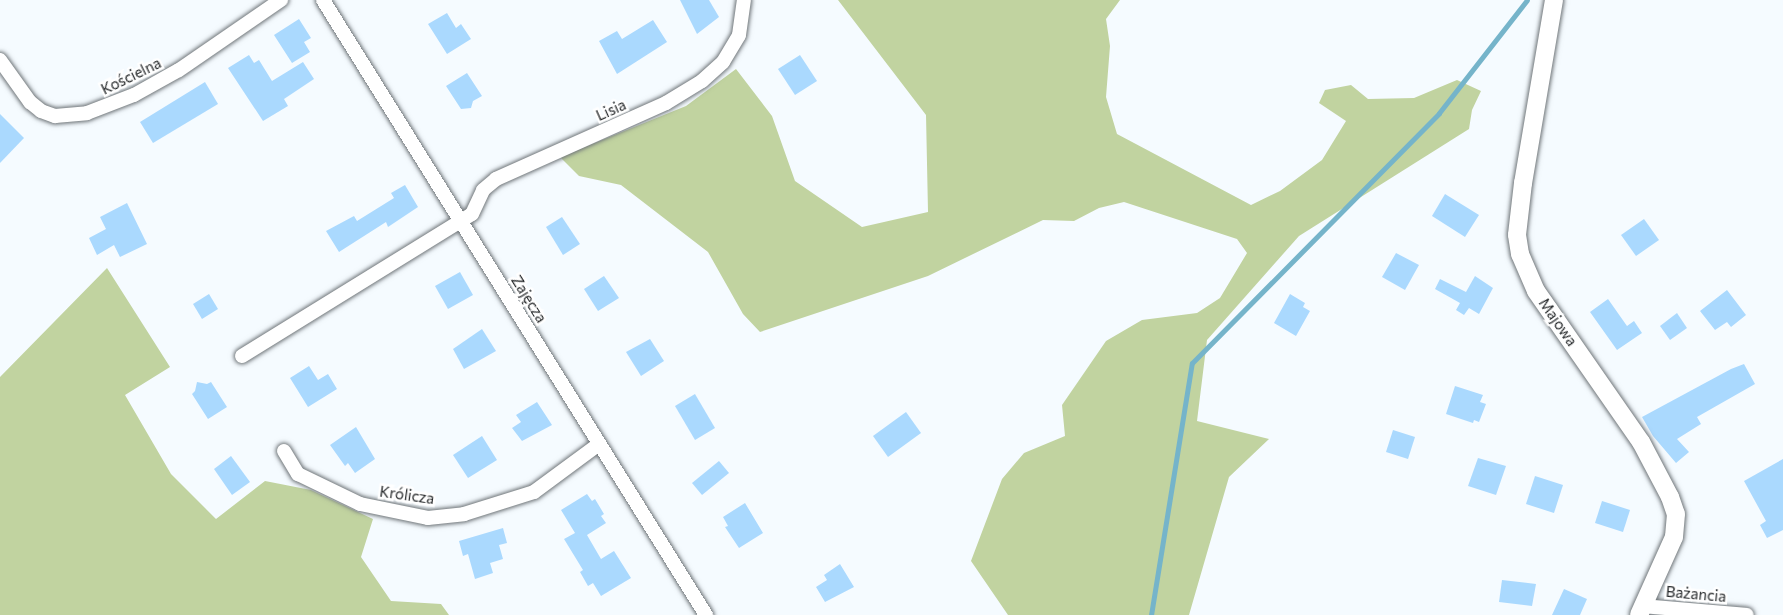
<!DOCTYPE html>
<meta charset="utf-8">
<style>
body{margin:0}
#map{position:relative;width:1783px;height:615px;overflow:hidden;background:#f5fbff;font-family:Commissioner,sans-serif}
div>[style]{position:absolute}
.forest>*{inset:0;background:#c1d3a0}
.stream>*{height:5px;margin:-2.5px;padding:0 2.5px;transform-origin:2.5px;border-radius:2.5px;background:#75b4ca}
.building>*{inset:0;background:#aad9fe}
.roads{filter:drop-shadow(0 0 2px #70767a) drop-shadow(0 0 2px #70767a)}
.minor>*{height:14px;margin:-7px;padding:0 7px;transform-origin:7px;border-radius:7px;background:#fff}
.tertiary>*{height:18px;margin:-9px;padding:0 9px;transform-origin:9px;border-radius:9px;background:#fff}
span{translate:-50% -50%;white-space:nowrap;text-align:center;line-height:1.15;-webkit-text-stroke:5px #fff;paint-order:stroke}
.street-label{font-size:15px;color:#242729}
</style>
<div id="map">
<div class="forest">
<div style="clip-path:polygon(838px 0,1120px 0,1106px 19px,1110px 46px,1106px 97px,1117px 134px,1251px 205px,1280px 191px,1322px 160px,1346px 121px,1319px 103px,1325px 90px,1351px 85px,1368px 99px,1414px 98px,1457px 80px,1481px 91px,1472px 110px,1469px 129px,1299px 236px,1207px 340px,1197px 421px,1269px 439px,1229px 477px,1189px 615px,1008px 615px,971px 561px,1002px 479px,1024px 453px,1065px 436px,1062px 405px,1106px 341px,1142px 320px,1197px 313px,1220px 298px,1247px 253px,1237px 239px,1124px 202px,1099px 208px,1074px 221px,1043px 220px,928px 276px,760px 332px,743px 314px,708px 252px,621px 185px,579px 176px,560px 157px,686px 106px,736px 69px,772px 116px,795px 181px,862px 227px,928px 212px,926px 115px)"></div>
<div style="clip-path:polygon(107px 268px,170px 367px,125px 395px,171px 474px,216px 519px,265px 481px,311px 490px,373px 519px,361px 557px,391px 601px,441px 604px,449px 615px,0 615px,0 377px)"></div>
</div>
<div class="stream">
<div style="left:1151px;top:615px;width:255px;rotate:-80.8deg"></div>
<div style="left:1192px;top:363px;width:351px;rotate:-45.3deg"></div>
<div style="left:1439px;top:113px;width:143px;rotate:-52.1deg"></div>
</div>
<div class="building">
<div style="clip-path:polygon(680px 0,709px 0,719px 17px,697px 34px)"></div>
<div style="clip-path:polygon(447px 13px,456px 28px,461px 24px,471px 39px,447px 54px,428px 24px)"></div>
<div style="clip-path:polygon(299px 19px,311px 38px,304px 42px,310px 52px,292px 63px,274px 35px)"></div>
<div style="clip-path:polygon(653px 20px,667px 42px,617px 74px,599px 41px,617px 31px,622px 39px)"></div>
<div style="clip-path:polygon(249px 55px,254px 63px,259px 60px,272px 81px,303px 62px,314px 79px,284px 99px,288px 106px,263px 121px,228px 68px)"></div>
<div style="clip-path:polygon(800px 55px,817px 81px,795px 95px,778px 69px)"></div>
<div style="clip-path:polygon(467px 73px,482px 96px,473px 101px,471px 108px,461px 109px,446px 86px)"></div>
<div style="clip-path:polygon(205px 82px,218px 104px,153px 143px,140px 122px)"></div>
<div style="clip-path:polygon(0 114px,24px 138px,0 163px)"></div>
<div style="clip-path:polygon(405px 185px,418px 207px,388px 227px,386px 222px,339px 252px,326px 231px,354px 216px,357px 221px,394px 198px,391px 193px)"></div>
<div style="clip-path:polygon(1445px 194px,1479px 215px,1465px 237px,1432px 216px)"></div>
<div style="clip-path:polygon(127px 203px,147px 244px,120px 257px,114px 245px,97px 255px,89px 238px,106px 229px,100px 217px)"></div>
<div style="clip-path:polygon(562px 217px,580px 244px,563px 255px,546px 227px)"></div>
<div style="clip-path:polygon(1644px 219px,1659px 240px,1636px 256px,1621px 235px)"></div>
<div style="clip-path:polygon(1396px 253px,1419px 265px,1405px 290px,1382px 277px)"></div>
<div style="clip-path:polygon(460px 272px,473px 295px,448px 309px,435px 286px)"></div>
<div style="clip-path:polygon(604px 276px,619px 298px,598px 311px,584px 289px)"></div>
<div style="clip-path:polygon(1475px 276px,1493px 288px,1479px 314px,1469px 308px,1464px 315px,1456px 310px,1460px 303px,1435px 289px,1440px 279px,1466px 292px)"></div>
<div style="clip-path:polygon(1727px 290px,1746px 315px,1731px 327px,1727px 322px,1715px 330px,1700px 311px)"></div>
<div style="clip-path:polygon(209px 294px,218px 309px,202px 319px,193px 304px)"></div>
<div style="clip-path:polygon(1290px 294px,1305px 303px,1303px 307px,1310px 311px,1296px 336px,1274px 323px)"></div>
<div style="clip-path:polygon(1608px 299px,1627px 326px,1634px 321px,1642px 333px,1617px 350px,1590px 312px)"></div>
<div style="clip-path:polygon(1677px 313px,1687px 328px,1670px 340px,1660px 326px)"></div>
<div style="clip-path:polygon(482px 329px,496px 351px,464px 369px,453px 349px)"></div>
<div style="clip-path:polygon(650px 339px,664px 361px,641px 376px,626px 352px)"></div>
<div style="clip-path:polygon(1744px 364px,1755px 384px,1697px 417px,1701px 424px,1677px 439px,1689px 452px,1676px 463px,1653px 436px,1642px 417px,1731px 369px)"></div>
<div style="clip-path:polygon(309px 366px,318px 380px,328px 374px,337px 389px,308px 407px,290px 378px)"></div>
<div style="clip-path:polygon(197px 382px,207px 384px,211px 382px,227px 407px,208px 419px,192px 394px,195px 391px)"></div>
<div style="clip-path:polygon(1455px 386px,1483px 395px,1480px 402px,1486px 404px,1479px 422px,1474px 420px,1473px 423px,1446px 414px)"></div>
<div style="clip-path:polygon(695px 394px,715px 428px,695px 440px,675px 406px)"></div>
<div style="clip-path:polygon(537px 402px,552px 425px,522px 441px,512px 428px,521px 422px,516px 415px)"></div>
<div style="clip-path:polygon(906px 412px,921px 433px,888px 457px,873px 436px)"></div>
<div style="clip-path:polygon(356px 427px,375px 459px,355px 473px,348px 463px,345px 466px,330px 445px)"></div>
<div style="clip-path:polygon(1393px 430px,1415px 437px,1408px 459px,1386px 452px)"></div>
<div style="clip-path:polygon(482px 436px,497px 460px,468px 478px,453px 455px)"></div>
<div style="clip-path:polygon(231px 456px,250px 482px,232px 495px,214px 469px)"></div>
<div style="clip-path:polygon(1478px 458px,1506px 466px,1496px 495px,1468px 486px)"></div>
<div style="clip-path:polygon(1783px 459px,1783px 530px,1767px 538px,1760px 525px,1766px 521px,1744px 481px)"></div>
<div style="clip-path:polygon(719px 461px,729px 473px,702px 495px,692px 483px)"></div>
<div style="clip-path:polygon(1535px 476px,1563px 485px,1554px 513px,1526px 504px)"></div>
<div style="clip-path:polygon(587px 494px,592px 501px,595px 499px,604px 514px,601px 516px,606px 523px,587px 535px,601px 559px,614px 551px,631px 578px,601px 596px,593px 583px,588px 586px,580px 572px,583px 570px,564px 539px,575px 533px,561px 510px)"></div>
<div style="clip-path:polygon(1602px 501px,1630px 510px,1623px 532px,1595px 523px)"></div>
<div style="clip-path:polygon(745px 503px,763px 533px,739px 548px,725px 527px,728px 526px,723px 517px)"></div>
<div style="clip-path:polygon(503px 528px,507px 543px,499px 545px,503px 559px,490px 563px,493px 573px,475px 579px,468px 554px,463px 556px,459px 541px)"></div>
<div style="clip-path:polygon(840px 564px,854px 587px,825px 602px,816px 587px,827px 580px,824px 575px)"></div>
<div style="clip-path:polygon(1502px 580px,1536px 584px,1532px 606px,1499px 602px)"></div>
<div style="clip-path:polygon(1564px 589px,1587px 599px,1580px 615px,1552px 615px)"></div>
</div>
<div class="roads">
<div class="minor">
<div style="left:323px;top:0;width:725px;rotate:58.09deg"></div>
<div style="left:0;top:60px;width:52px;rotate:54.5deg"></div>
<div style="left:30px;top:102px;width:14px;rotate:39deg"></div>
<div style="left:41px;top:111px;width:15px;rotate:20deg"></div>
<div style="left:55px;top:116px;width:32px;rotate:-5deg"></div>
<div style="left:87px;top:113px;width:50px;rotate:-21deg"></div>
<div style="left:134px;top:95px;width:51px;rotate:-29.1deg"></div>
<div style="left:179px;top:70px;width:124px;rotate:-34.5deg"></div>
<div style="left:242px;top:356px;width:270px;rotate:-31.7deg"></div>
<div style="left:472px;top:214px;width:26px;rotate:-65deg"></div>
<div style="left:483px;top:190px;width:17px;rotate:-40deg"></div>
<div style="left:496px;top:179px;width:186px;rotate:-24.1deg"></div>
<div style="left:666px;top:103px;width:42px;rotate:-31.4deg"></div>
<div style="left:702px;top:81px;width:28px;rotate:-42deg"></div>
<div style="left:723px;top:62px;width:31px;rotate:-59deg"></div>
<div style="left:739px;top:35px;width:35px;rotate:-82deg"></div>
<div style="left:284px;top:451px;width:27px;rotate:59deg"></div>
<div style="left:298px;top:474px;width:69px;rotate:25.8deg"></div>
<div style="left:360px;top:504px;width:69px;rotate:11.6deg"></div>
<div style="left:428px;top:518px;width:36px;rotate:-6deg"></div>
<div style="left:464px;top:514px;width:73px;rotate:-17.4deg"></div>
<div style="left:534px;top:492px;width:81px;rotate:-36.4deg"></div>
<div style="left:1643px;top:606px;width:104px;rotate:4.9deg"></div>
</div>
<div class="tertiary">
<div style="left:1554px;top:0;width:186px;rotate:99.6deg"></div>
<div style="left:1523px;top:183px;width:52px;rotate:96.6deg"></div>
<div style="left:1517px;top:235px;width:19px;rotate:81deg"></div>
<div style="left:1520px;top:254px;width:40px;rotate:66.6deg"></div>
<div style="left:1536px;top:291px;width:184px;rotate:55.2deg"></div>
<div style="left:1641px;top:442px;width:62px;rotate:62.2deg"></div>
<div style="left:1670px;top:497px;width:18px;rotate:71deg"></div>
<div style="left:1676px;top:514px;width:23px;rotate:95deg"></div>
<div style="left:1674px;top:537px;width:85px;rotate:114.2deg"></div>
</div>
</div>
<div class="street-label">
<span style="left:131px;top:76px;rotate:-26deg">Kościelna</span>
<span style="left:611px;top:110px;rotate:-24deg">Lisia</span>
<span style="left:529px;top:299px;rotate:58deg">Zajęcza</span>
<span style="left:1558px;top:322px;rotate:55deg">Majowa</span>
<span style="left:407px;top:495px;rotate:8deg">Królicza</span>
<span style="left:1696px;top:594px;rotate:5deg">Bażancia</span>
</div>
</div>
